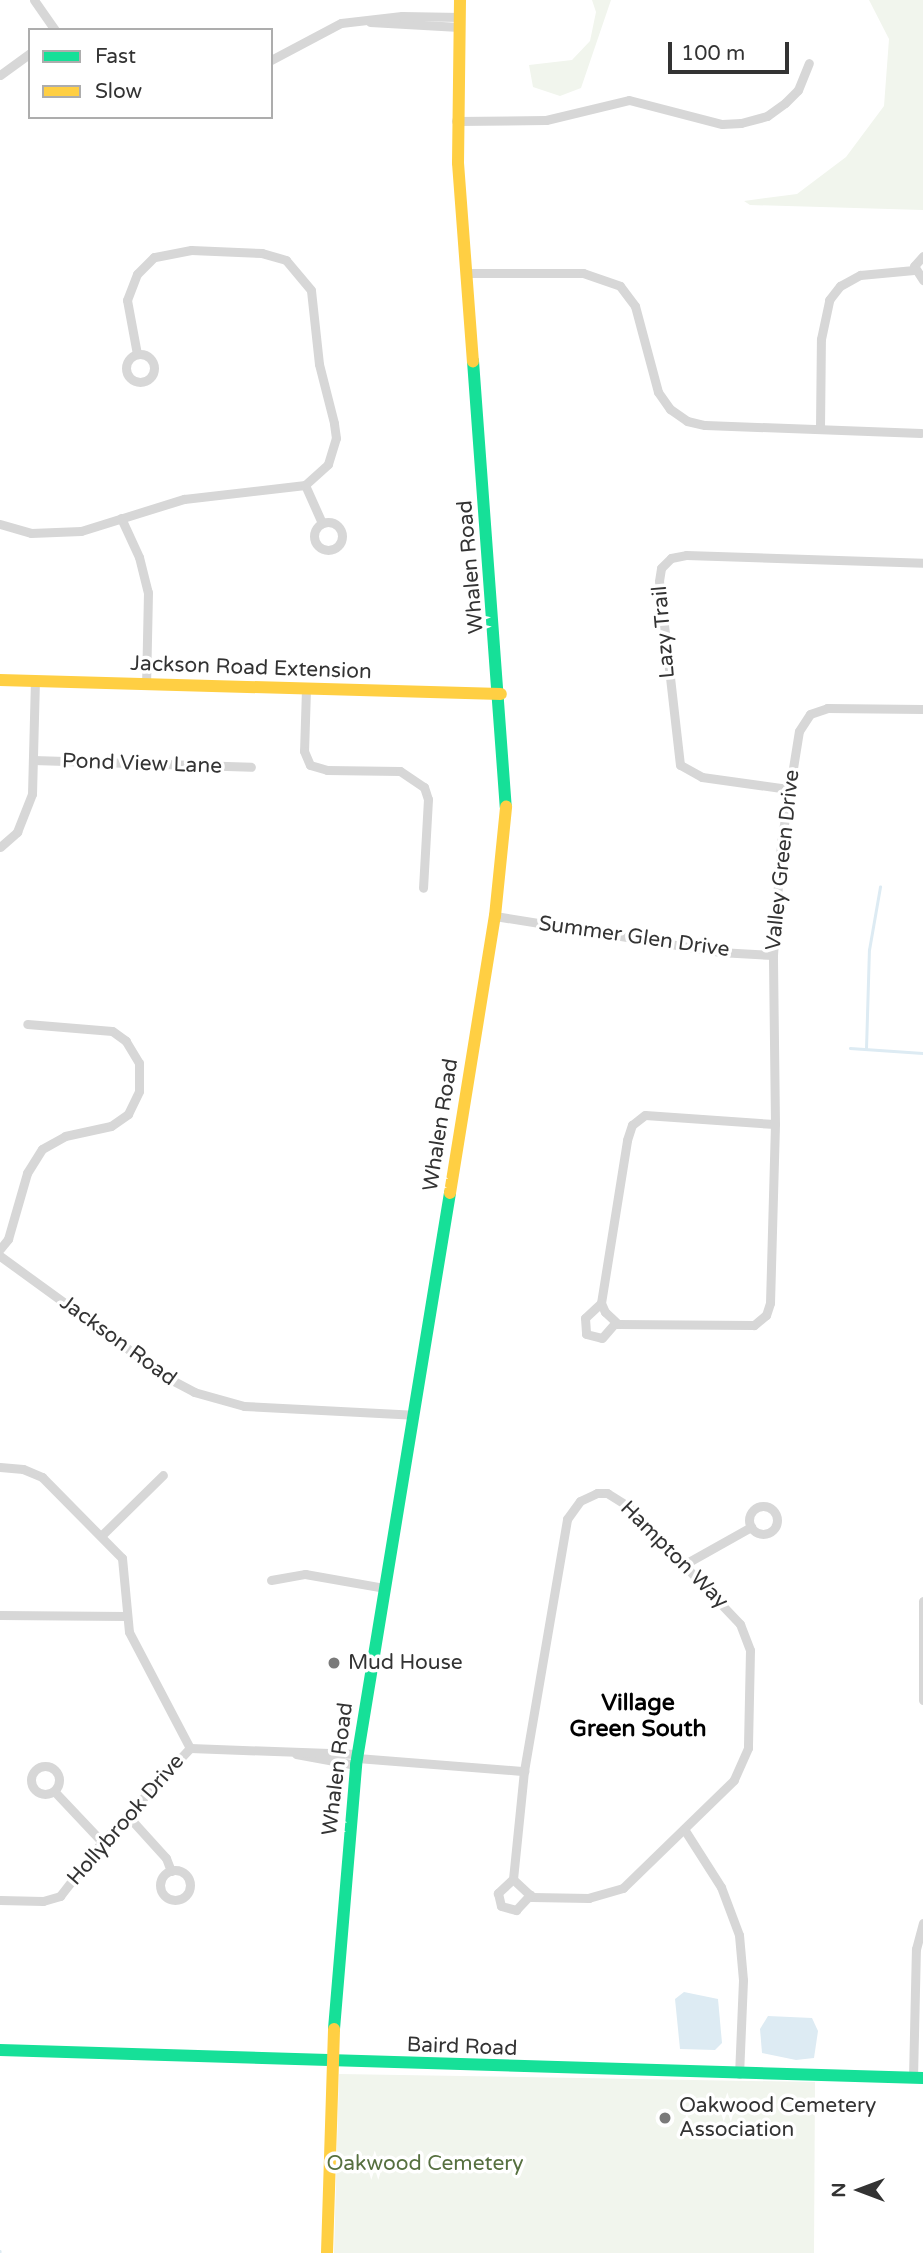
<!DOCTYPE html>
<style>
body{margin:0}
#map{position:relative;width:923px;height:2253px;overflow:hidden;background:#fff;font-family:"Varela Round",sans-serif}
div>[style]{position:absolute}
.green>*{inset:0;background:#f1f5ed}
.water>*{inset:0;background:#ddebf3}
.stream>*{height:2.5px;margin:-1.25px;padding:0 1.25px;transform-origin:1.25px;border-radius:1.25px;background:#ddebf3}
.street>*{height:9px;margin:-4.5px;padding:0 4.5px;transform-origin:4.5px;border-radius:4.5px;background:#d7d7d7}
.street>.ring{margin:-4.5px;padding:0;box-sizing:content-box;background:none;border:9px solid #d7d7d7;border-radius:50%}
.fast>*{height:12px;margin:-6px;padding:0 6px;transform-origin:6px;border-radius:6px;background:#16e098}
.slow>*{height:12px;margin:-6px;padding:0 6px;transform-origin:6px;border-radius:6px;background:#ffcf43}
.dots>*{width:19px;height:19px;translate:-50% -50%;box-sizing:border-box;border:4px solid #fff;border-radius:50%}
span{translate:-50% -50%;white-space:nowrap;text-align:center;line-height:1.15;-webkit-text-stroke:7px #fff;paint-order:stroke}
.street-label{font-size:21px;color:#333}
.poi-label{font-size:21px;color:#333}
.left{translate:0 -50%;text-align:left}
.park-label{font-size:21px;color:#56703f}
.neighbourhood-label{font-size:23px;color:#000;font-weight:700}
.legend{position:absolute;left:28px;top:28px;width:245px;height:91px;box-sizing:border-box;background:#fff;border:2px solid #adadad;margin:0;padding:9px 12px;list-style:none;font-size:21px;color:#333}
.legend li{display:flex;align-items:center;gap:14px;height:35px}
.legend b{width:35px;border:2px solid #adadad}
.north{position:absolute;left:825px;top:2155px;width:70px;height:70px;-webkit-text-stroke:5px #fff;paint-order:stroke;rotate:270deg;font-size:19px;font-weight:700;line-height:28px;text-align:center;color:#333}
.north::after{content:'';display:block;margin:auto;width:24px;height:32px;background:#333;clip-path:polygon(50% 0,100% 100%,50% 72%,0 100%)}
.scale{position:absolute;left:668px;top:42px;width:121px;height:32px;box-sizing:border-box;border:4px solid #333;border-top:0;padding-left:9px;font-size:21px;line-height:24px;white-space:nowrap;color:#333;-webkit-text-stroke:5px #fff;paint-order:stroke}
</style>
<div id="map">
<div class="green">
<div style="clip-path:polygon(592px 0,611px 0,581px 88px,560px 96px,533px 87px,529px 65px,572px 60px,590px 41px,596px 12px)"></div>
<div style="clip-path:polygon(869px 0,923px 0,923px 210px,750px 205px,744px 201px,797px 194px,846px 157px,884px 106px,889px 39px)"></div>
<div style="clip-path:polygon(339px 2074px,815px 2082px,814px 2253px,334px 2253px)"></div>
</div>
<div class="water">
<div style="clip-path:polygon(684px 1992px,718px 1999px,722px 2043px,715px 2050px,680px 2049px,675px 1999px)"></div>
<div style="clip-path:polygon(768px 2016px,812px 2018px,818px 2031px,814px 2058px,796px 2060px,762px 2053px,760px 2029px)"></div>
</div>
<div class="stream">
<div style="left:850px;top:1048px;width:73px;rotate:3.9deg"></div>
<div style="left:866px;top:1049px;width:99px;rotate:-88.3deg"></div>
<div style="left:869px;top:950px;width:64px;rotate:-80.1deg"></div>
<div style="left:0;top:2251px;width:2px;rotate:90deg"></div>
</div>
<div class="street">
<div style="left:34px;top:0;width:37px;rotate:55deg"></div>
<div style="left:370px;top:22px;width:89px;rotate:3.2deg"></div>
<div style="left:271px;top:60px;width:79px;rotate:-27.9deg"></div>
<div style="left:341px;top:23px;width:61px;rotate:-6.5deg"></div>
<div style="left:402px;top:16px;width:58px;rotate:1deg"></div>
<div style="left:0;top:75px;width:37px;rotate:-36deg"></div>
<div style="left:456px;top:121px;width:90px;rotate:-0.6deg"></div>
<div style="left:546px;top:120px;width:85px;rotate:-13.5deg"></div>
<div style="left:629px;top:100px;width:96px;rotate:14.5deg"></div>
<div style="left:722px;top:124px;width:19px;rotate:-3deg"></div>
<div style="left:741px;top:123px;width:27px;rotate:-15deg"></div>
<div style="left:767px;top:116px;width:22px;rotate:-36deg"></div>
<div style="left:785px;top:103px;width:18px;rotate:-45deg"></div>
<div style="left:798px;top:90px;width:29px;rotate:-68deg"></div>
<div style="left:923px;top:256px;width:13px;rotate:132deg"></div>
<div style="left:914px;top:266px;width:17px;rotate:57deg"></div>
<div style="left:465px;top:273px;width:118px"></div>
<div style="left:583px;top:273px;width:39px;rotate:19deg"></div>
<div style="left:620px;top:286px;width:25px;rotate:53deg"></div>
<div style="left:635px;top:306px;width:89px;rotate:75deg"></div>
<div style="left:658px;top:392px;width:21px;rotate:55deg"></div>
<div style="left:670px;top:409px;width:21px;rotate:35deg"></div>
<div style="left:687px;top:421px;width:18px;rotate:13deg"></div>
<div style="left:705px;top:425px;width:216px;rotate:2.1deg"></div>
<div class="ring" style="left:126px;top:354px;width:19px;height:19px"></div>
<div style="left:820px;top:428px;width:89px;rotate:-89.4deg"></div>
<div style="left:821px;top:339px;width:40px;rotate:-78deg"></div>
<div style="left:829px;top:300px;width:18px;rotate:-52deg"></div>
<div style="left:840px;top:286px;width:23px;rotate:-29deg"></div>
<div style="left:860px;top:275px;width:54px;rotate:-5.3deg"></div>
<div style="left:305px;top:485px;width:42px;rotate:65.9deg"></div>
<div style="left:121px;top:518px;width:43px;rotate:65.2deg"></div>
<div style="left:139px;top:557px;width:36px;rotate:76deg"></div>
<div style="left:148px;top:592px;width:92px;rotate:91.2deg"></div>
<div class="ring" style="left:314px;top:522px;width:19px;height:19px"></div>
<div style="left:0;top:524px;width:32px;rotate:16deg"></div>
<div style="left:31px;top:533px;width:50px;rotate:-2.3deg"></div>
<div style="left:81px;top:531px;width:108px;rotate:-17.3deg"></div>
<div style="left:184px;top:499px;width:122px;rotate:-6.6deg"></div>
<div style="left:305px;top:485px;width:31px;rotate:-42deg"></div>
<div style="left:328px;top:464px;width:27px;rotate:-73deg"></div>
<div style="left:336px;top:438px;width:15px;rotate:-98deg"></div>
<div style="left:334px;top:423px;width:61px;rotate:-104.3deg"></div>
<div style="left:319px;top:364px;width:74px;rotate:-96.2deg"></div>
<div style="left:311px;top:290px;width:39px;rotate:-130deg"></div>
<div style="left:286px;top:260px;width:25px;rotate:-164deg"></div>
<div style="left:262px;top:253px;width:71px;rotate:-177.6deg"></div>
<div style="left:191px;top:250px;width:38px;rotate:169deg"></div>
<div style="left:154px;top:257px;width:24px;rotate:135deg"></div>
<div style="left:137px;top:274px;width:28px;rotate:111deg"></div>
<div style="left:127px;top:300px;width:55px;rotate:79.5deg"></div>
<div style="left:306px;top:689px;width:62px;rotate:91.8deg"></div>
<div style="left:304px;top:751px;width:15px;rotate:67deg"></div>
<div style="left:310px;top:765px;width:18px;rotate:16deg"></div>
<div style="left:327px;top:770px;width:73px;rotate:0.8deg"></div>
<div style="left:400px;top:771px;width:29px;rotate:34deg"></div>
<div style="left:424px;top:787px;width:13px;rotate:72deg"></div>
<div style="left:428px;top:799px;width:89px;rotate:93.2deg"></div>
<div style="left:33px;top:760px;width:218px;rotate:1.8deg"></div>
<div style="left:788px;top:789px;width:87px;rotate:-172.1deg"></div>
<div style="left:702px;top:777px;width:25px;rotate:-151deg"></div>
<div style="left:680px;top:765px;width:185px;rotate:-96.5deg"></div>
<div style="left:659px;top:581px;width:13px;rotate:-81deg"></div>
<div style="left:661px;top:568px;width:14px;rotate:-45deg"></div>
<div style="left:671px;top:558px;width:15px;rotate:-11deg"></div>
<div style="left:686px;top:555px;width:237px;rotate:1.9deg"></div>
<div style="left:0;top:847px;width:23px;rotate:-41deg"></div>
<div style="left:17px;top:832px;width:41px;rotate:-68.5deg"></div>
<div style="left:32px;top:794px;width:113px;rotate:-88.5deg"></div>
<div style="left:495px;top:916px;width:227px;rotate:9.1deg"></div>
<div style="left:719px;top:952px;width:54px;rotate:3.2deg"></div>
<div style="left:645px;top:1115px;width:130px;rotate:4deg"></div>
<div style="left:775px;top:1124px;width:179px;rotate:91.6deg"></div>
<div style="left:770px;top:1303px;width:13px;rotate:108deg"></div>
<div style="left:766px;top:1315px;width:16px;rotate:140deg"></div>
<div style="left:754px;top:1325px;width:136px;rotate:-179.6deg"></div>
<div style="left:618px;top:1324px;width:18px;rotate:-137deg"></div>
<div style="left:605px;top:1312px;width:10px;rotate:-114deg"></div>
<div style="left:601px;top:1303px;width:165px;rotate:-80.9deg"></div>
<div style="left:627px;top:1140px;width:16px;rotate:-72deg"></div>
<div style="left:632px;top:1125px;width:16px;rotate:-38deg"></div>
<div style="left:775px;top:1124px;width:169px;rotate:-90.7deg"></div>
<div style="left:773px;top:955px;width:112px;rotate:-85.9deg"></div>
<div style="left:781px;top:843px;width:113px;rotate:-80.9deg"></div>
<div style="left:799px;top:731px;width:20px;rotate:-57deg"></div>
<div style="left:810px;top:714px;width:18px;rotate:-19deg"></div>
<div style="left:827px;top:708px;width:96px;rotate:0.6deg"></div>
<div style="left:0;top:1249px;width:13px;rotate:-51deg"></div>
<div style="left:8px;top:1239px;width:69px;rotate:-73.9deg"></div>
<div style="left:27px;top:1173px;width:28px;rotate:-58deg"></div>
<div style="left:42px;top:1149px;width:26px;rotate:-29deg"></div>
<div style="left:65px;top:1136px;width:47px;rotate:-12.3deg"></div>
<div style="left:111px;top:1126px;width:21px;rotate:-35deg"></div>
<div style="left:128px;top:1114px;width:25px;rotate:-64deg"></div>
<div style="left:139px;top:1091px;width:28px;rotate:-90deg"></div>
<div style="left:139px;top:1063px;width:26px;rotate:-121deg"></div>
<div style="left:126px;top:1041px;width:17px;rotate:-144deg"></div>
<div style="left:112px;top:1031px;width:85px;rotate:-175.3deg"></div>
<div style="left:0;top:1256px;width:208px;rotate:36deg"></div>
<div style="left:168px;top:1378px;width:30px;rotate:28deg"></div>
<div style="left:194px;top:1392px;width:52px;rotate:15.6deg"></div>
<div style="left:244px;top:1406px;width:169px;rotate:3deg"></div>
<div style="left:601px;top:1303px;width:22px;rotate:137deg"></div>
<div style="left:585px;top:1318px;width:16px;rotate:86deg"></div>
<div style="left:586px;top:1334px;width:16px;rotate:14deg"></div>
<div style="left:602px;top:1338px;width:20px;rotate:-49deg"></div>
<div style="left:0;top:1467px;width:23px;rotate:5deg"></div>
<div style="left:23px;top:1469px;width:21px;rotate:23deg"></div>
<div style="left:42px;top:1477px;width:114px;rotate:45.4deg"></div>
<div style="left:122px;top:1558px;width:74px;rotate:84.6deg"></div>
<div style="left:129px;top:1632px;width:131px;rotate:62.3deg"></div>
<div style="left:597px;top:1493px;width:10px"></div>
<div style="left:607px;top:1493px;width:25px;rotate:32deg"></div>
<div style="left:628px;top:1506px;width:163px;rotate:46.5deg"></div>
<div style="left:740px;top:1624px;width:28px;rotate:69deg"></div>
<div style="left:750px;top:1650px;width:98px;rotate:91.2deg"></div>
<div style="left:748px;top:1748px;width:35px;rotate:114deg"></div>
<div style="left:734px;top:1780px;width:155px;rotate:135.8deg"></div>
<div style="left:623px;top:1888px;width:35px;rotate:164deg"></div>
<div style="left:589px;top:1898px;width:57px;rotate:-179deg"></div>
<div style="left:532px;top:1897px;width:26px;rotate:-137deg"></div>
<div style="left:513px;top:1879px;width:109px;rotate:-84.2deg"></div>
<div style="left:524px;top:1771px;width:256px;rotate:-80.3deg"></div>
<div style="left:567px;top:1519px;width:22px;rotate:-54deg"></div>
<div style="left:580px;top:1501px;width:19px;rotate:-25deg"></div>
<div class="ring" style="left:749px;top:1506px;width:19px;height:19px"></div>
<div style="left:103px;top:1534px;width:84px;rotate:-44.5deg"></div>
<div style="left:685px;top:1564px;width:76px;rotate:-29.3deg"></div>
<div style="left:271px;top:1580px;width:35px;rotate:-10deg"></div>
<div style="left:305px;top:1574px;width:80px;rotate:10deg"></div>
<div style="left:923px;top:1601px;width:99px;rotate:90deg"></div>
<div style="left:0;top:1615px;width:127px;rotate:0.5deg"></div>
<div style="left:296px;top:1754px;width:61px;rotate:10.4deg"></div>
<div style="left:357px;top:1758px;width:168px;rotate:4.5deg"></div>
<div class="ring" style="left:31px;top:1766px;width:19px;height:19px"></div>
<div style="left:54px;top:1791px;width:70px;rotate:46.7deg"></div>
<div style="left:127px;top:1815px;width:58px;rotate:47.8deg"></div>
<div style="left:166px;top:1858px;width:14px;rotate:69deg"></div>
<div style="left:684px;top:1829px;width:69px;rotate:57.5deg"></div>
<div style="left:721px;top:1887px;width:51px;rotate:69.4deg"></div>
<div style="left:739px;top:1935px;width:45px;rotate:84.9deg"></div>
<div style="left:743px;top:1980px;width:94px;rotate:92.4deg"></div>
<div class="ring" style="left:160px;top:1870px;width:21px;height:21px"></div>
<div style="left:513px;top:1879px;width:21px;rotate:137deg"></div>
<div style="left:498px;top:1893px;width:13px;rotate:77deg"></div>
<div style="left:501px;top:1906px;width:16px;rotate:15deg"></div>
<div style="left:516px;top:1910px;width:21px;rotate:-47deg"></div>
<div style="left:0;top:1900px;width:43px;rotate:1.3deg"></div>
<div style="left:43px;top:1901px;width:18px;rotate:-16deg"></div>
<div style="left:60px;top:1896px;width:68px;rotate:-52.1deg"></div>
<div style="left:102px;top:1842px;width:129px;rotate:-46.9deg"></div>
<div style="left:190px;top:1748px;width:167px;rotate:2.1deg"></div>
<div style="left:913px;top:2078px;width:129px;rotate:-88.7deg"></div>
<div style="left:916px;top:1949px;width:27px;rotate:-75deg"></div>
</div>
<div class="fast">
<div style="left:473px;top:361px;width:447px;rotate:85.8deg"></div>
<div style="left:334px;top:2029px;width:265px;rotate:-85.2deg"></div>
<div style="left:356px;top:1765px;width:580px;rotate:-80.67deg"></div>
<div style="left:0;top:2050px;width:923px;rotate:1.74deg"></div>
</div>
<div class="slow">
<div style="left:460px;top:0;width:163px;rotate:90.7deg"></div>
<div style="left:458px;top:163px;width:199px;rotate:85.7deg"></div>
<div style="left:0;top:680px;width:501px;rotate:1.6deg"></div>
<div style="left:450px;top:1193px;width:281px;rotate:-80.8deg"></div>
<div style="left:495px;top:916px;width:110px;rotate:-84.2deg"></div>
<div style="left:327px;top:2253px;width:224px;rotate:-88.2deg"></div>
</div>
<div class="dots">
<div style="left:334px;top:1663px;background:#7a7a7a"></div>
<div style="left:665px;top:2118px;background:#7a7a7a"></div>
</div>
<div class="street-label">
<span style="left:471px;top:567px;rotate:-95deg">Whalen Road</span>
<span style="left:664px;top:632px;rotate:-95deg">Lazy Trail</span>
<span style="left:251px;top:668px;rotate:2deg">Jackson Road Extension</span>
<span style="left:142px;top:764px;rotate:2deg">Pond View Lane</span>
<span style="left:783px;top:860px;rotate:-84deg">Valley Green Drive</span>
<span style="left:634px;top:937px;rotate:8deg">Summer Glen Drive</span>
<span style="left:441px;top:1125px;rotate:-81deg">Whalen Road</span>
<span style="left:118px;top:1341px;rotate:36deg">Jackson Road</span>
<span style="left:674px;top:1555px;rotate:45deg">Hampton Way</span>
<span style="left:338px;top:1769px;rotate:-83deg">Whalen Road</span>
<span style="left:126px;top:1820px;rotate:-49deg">Hollybrook Drive</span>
<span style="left:462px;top:2047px;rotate:2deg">Baird Road</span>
</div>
<div class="poi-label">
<span class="left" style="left:348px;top:1663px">Mud House</span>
<span class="left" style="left:679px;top:2118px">Oakwood Cemetery<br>Association</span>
</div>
<div class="park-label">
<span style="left:425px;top:2164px">Oakwood Cemetery</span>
</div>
<div class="neighbourhood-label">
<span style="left:638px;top:1716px">Village<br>Green South</span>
</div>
<ul class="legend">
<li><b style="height:9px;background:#16e098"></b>Fast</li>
<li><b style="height:9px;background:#ffcf43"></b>Slow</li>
</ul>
<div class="north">N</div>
<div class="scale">100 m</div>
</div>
